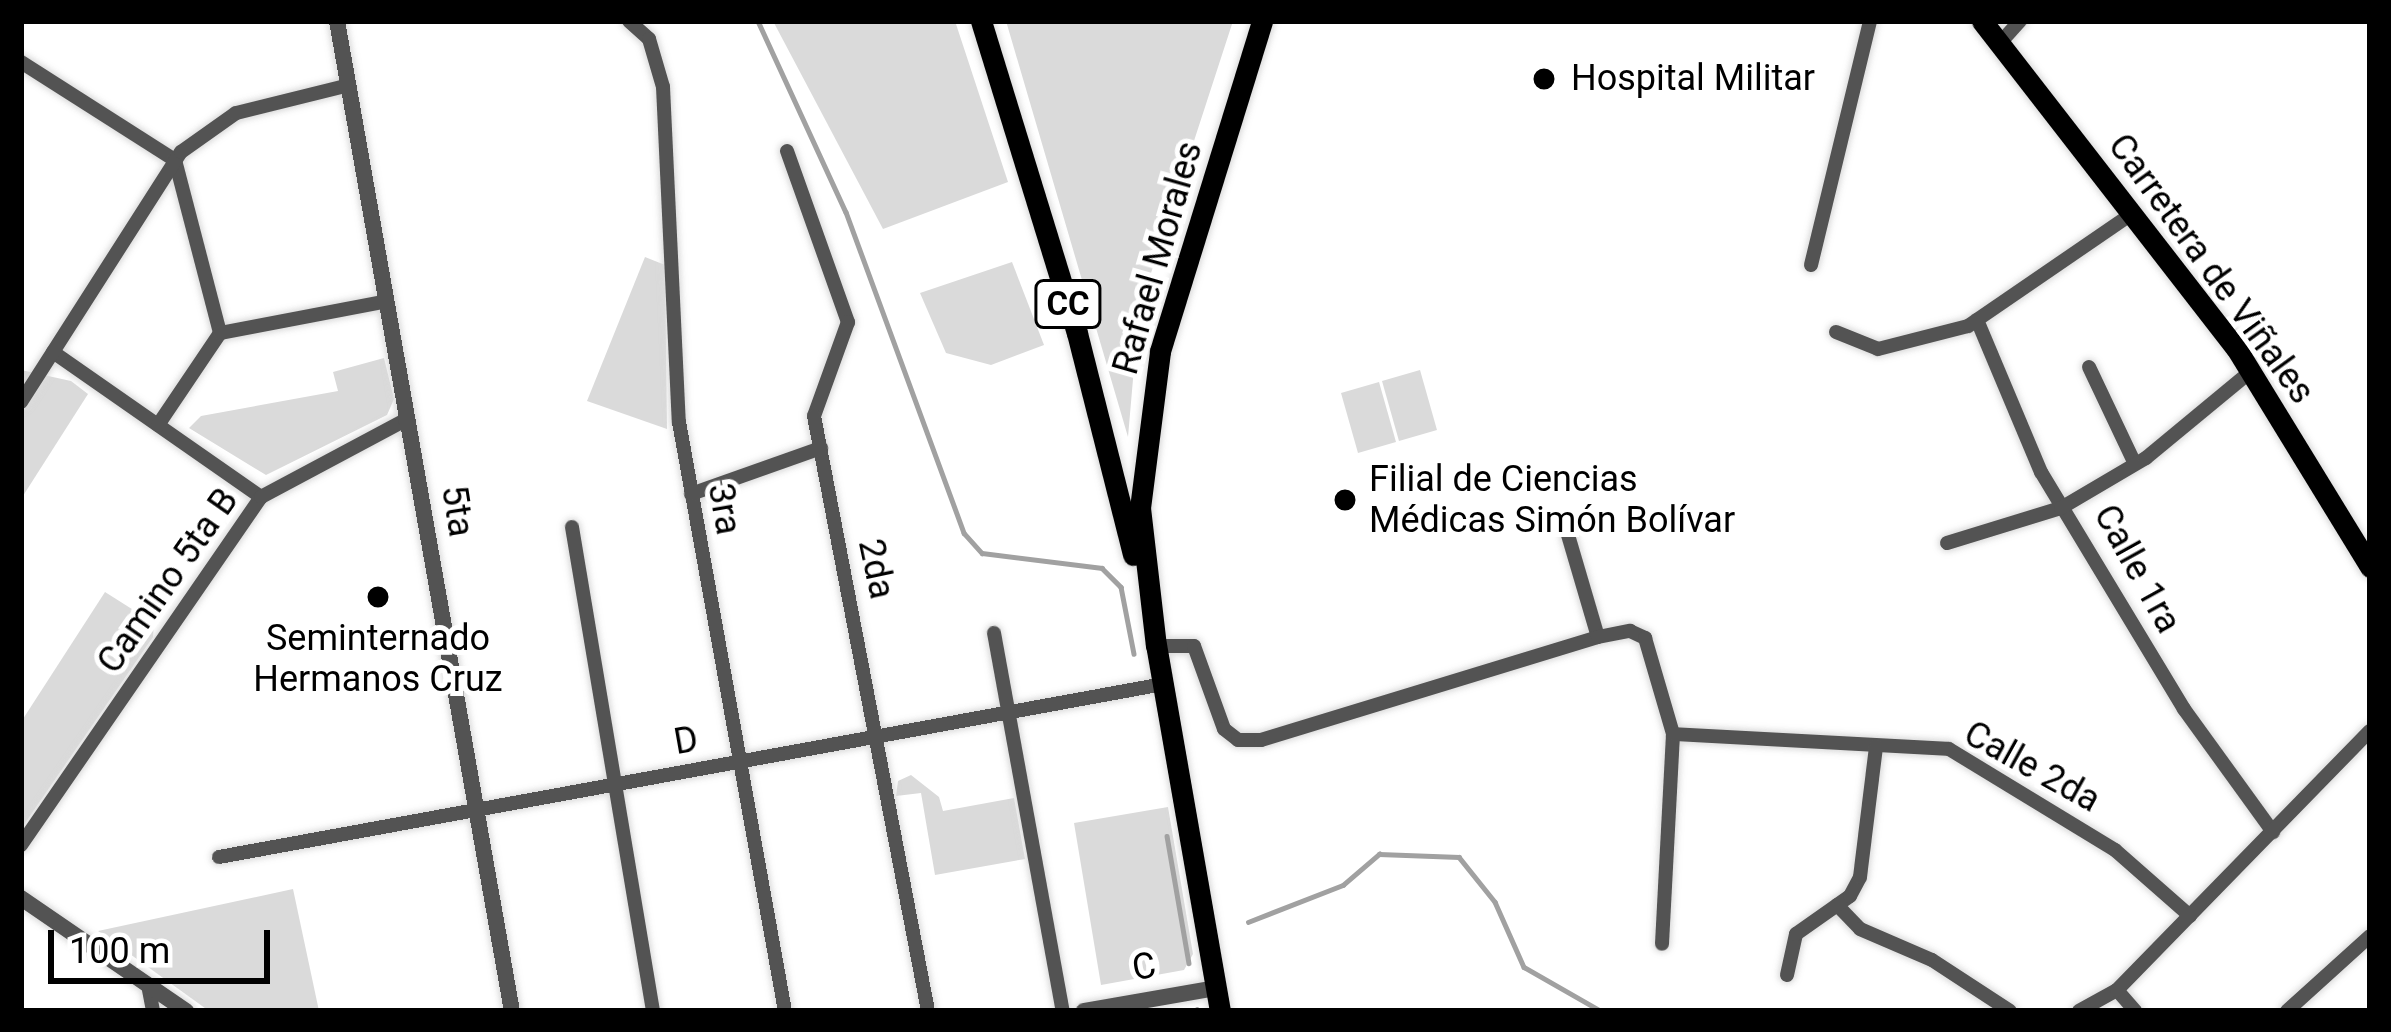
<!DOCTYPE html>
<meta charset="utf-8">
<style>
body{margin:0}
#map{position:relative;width:2391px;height:1032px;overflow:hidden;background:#fff;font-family:Roboto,sans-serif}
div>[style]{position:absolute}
.green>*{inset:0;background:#dadada}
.stream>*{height:4.5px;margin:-2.25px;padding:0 2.25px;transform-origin:2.25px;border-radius:2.25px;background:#a1a1a1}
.roads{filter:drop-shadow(0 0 3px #dbdbdb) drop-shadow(0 0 3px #dbdbdb)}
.minor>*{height:14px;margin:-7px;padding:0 7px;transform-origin:7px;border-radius:7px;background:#535353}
.tertiary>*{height:16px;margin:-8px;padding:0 8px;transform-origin:8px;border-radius:8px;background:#535353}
.primary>*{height:21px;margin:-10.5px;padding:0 10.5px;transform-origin:10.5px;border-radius:10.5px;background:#000}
.dots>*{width:33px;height:33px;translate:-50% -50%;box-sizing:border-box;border:6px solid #fff;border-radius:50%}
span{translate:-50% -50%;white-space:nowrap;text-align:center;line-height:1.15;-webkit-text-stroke:10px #fff;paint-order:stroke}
.shield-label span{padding:3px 9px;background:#fff;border:3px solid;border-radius:9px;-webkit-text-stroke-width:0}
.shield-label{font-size:33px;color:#000;font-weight:700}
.poi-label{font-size:36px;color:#000}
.left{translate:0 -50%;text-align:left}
.street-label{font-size:36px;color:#000}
.frame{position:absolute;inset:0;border:24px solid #000;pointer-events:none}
.scale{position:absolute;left:48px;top:930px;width:222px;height:54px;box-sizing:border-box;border:6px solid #000;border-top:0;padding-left:15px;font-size:36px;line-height:42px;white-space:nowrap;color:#000;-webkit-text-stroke:9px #fff;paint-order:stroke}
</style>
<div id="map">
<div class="green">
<div style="clip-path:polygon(773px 21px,955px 21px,1008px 182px,883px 229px)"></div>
<div style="clip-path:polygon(1006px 21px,1233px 21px,1139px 310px,1128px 437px)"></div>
<div style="clip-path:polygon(645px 257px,665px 265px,667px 429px,587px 401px)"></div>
<div style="clip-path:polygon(1012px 262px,1044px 345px,991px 365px,946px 353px,920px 293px)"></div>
<div style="clip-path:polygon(384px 358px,394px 399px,387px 415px,266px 475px,189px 428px,201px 416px,338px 391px,333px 372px)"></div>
<div style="clip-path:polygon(21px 370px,71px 381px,88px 394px,21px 499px)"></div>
<div style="clip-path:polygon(1420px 370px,1437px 430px,1399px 441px,1382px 381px)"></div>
<div style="clip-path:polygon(1379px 382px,1396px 442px,1358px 453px,1341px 393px)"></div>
<div style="clip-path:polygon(105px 592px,154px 623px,153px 637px,21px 829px,21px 722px)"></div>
<div style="clip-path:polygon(911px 775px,939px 797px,943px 811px,1014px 798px,1025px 859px,935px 875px,921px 793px,896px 796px,898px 781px)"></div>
<div style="clip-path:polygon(1168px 807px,1193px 954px,1184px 970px,1101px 985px,1074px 823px)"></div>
<div style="clip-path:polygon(293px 889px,319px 1011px,209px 1011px,98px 931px)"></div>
</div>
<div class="stream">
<div style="left:758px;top:21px;width:210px;rotate:65.3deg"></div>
<div style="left:846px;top:212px;width:342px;rotate:69.8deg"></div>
<div style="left:964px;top:533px;width:27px;rotate:48deg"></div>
<div style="left:982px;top:553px;width:121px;rotate:7.1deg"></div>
<div style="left:1102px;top:568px;width:27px;rotate:45deg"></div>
<div style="left:1121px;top:587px;width:68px;rotate:79deg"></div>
<div style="left:1167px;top:836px;width:129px;rotate:80.2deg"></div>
<div style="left:1248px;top:922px;width:102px;rotate:-21.3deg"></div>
<div style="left:1343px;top:885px;width:48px;rotate:-40.7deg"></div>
<div style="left:1379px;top:854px;width:80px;rotate:2.1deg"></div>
<div style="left:1459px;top:857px;width:58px;rotate:51.3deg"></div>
<div style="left:1495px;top:902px;width:71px;rotate:66deg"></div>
<div style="left:1524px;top:967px;width:89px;rotate:29.7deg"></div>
<div style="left:1197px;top:1009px;width:2px;rotate:63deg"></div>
</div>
<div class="roads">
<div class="minor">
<div style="left:629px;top:21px;width:27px;rotate:42deg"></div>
<div style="left:649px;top:39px;width:50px;rotate:73.7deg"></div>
<div style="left:663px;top:87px;width:335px;rotate:87.3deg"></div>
<div style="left:679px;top:422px;width:598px;rotate:79.8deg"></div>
<div style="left:2000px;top:43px;width:30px;rotate:-48deg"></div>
<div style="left:21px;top:62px;width:183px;rotate:32.5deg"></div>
<div style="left:175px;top:160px;width:179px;rotate:75.4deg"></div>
<div style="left:787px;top:151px;width:182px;rotate:70.4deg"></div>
<div style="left:848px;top:322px;width:100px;rotate:109.9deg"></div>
<div style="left:814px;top:416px;width:606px;rotate:79.15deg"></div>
<div style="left:1811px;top:265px;width:251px;rotate:-76.4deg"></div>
<div style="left:1977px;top:320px;width:165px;rotate:67.2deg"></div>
<div style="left:2041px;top:472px;width:277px;rotate:58.9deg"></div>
<div style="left:2184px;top:709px;width:152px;rotate:54.1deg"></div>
<div style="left:1836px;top:332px;width:45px;rotate:22deg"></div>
<div style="left:1878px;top:349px;width:93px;rotate:-14.3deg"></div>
<div style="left:1968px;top:326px;width:200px;rotate:-34.4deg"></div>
<div style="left:53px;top:352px;width:254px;rotate:34.9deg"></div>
<div style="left:2089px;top:367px;width:107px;rotate:64.6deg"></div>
<div style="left:21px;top:402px;width:297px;rotate:-57.4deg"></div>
<div style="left:181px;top:152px;width:67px;rotate:-35.3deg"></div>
<div style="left:236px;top:113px;width:116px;rotate:-13.9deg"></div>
<div style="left:158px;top:425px;width:111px;rotate:-56deg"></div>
<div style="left:220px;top:333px;width:170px;rotate:-10.8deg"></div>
<div style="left:691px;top:494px;width:138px;rotate:-19.5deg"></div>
<div style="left:572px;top:527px;width:491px;rotate:80.5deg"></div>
<div style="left:1568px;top:535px;width:106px;rotate:73.6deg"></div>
<div style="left:1947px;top:543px;width:119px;rotate:-17.1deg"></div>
<div style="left:2061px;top:508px;width:99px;rotate:-30.5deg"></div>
<div style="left:2146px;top:458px;width:135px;rotate:-39.6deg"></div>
<div style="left:994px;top:633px;width:384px;rotate:79.7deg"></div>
<div style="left:1156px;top:646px;width:38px"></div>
<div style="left:1194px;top:646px;width:88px;rotate:70.1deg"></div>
<div style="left:1224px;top:729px;width:18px;rotate:38deg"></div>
<div style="left:1238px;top:740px;width:23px"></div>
<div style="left:1261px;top:740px;width:352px;rotate:-17deg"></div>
<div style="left:1598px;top:637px;width:33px;rotate:-11deg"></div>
<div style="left:1630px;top:631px;width:17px;rotate:25deg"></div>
<div style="left:1645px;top:638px;width:100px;rotate:73.7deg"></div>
<div style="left:1673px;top:734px;width:210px;rotate:93deg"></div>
<div style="left:1673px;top:734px;width:276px;rotate:3.1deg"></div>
<div style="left:1949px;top:749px;width:194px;rotate:31.3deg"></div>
<div style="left:2115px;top:850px;width:100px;rotate:41.3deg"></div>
<div style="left:21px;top:845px;width:423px;rotate:-55.4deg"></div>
<div style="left:261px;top:497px;width:163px;rotate:-28.1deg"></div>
<div style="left:405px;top:420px;width:10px;rotate:-90deg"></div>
<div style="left:219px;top:857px;width:960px;rotate:-10.38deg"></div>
<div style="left:1837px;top:905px;width:33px;rotate:46deg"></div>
<div style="left:1860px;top:929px;width:78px;rotate:23.3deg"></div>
<div style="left:1932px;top:960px;width:93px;rotate:33.2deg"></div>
<div style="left:1787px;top:975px;width:42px;rotate:-77.6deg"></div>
<div style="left:1796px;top:934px;width:66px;rotate:-35.1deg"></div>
<div style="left:1850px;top:896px;width:21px;rotate:-62deg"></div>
<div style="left:1860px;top:877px;width:132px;rotate:-83deg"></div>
<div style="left:148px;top:985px;width:26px;rotate:79deg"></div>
<div style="left:2117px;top:990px;width:28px;rotate:49deg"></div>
<div style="left:2079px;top:1011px;width:43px;rotate:-28.9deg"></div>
<div style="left:2117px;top:990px;width:362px;rotate:-45.7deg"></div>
<div style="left:2287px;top:1011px;width:112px;rotate:-42.1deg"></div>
</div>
<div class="tertiary">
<div style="left:337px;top:21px;width:1005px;rotate:79.98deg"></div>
<div style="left:21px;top:898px;width:200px;rotate:34.4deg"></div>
<div style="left:1084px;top:1011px;width:134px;rotate:-9.9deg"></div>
</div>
<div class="primary">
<div style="left:981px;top:21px;width:326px;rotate:72.9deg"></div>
<div style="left:1077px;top:333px;width:229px;rotate:75.8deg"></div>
<div style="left:1982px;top:21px;width:414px;rotate:52.2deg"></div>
<div style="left:2236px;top:348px;width:257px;rotate:58.5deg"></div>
<div style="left:1220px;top:1011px;width:371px;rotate:-99.9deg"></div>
<div style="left:1156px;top:646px;width:139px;rotate:-96.6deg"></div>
<div style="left:1140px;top:508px;width:158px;rotate:-82.7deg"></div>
<div style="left:1160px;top:351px;width:345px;rotate:-72.8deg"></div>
</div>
</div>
<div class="dots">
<div style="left:1544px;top:79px;background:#000"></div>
<div style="left:1345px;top:500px;background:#000"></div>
<div style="left:378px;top:597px;background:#000"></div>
</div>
<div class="shield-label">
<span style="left:1068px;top:304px">CC</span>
</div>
<div class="poi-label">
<span class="left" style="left:1571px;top:79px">Hospital Militar</span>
<span class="left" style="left:1369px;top:500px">Filial de Ciencias<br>Médicas Simón Bolívar</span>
<span style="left:378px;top:659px">Seminternado<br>Hermanos Cruz</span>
</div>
<div class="street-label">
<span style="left:1158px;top:258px;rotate:-74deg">Rafael Morales</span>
<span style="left:2211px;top:269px;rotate:54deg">Carretera de Viñales</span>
<span style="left:724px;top:509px;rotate:80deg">3ra</span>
<span style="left:457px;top:511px;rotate:81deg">5ta</span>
<span style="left:876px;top:569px;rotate:78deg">2da</span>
<span style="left:2137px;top:569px;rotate:61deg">Calle 1ra</span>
<span style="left:168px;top:581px;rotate:-55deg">Camino 5ta B</span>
<span style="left:686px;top:741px;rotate:-10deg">D</span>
<span style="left:2032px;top:767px;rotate:29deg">Calle 2da</span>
<span style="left:1144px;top:967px;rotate:-10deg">C</span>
</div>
<div class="frame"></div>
<div class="scale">100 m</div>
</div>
